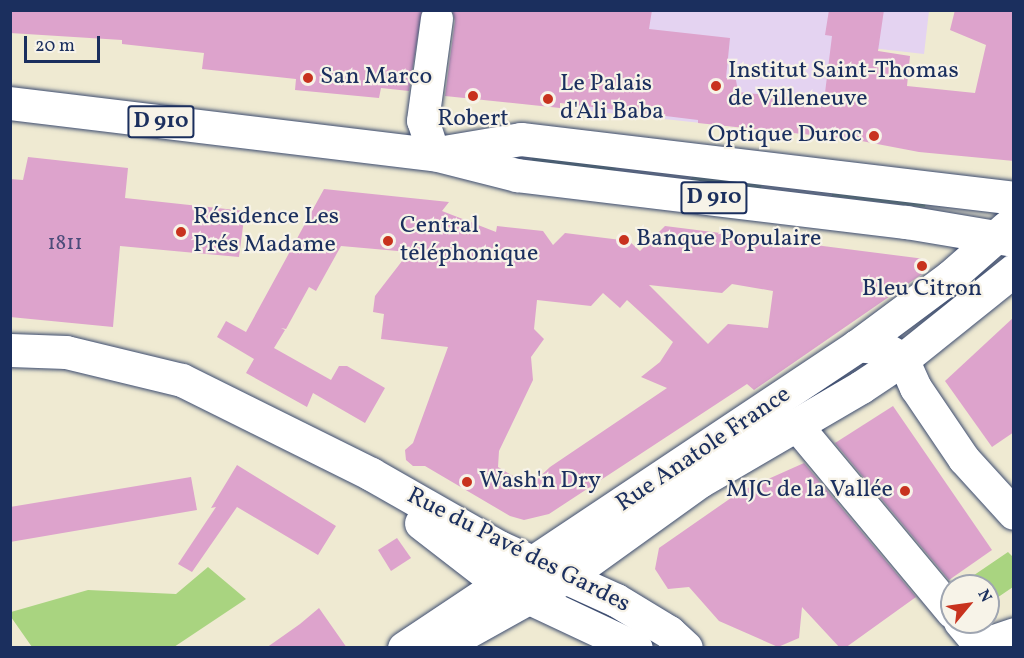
<!DOCTYPE html>
<meta charset="utf-8">
<style>
body{margin:0}
#map{position:relative;width:1024px;height:658px;overflow:hidden;background:#efead2;font-family:Vollkorn,serif}
div>[style]{position:absolute}
.built>*{inset:0;background:#e4d3f1}
.green>*{inset:0;background:#a9d480}
.building>*{inset:0;background:#dda3cc}
.roads{filter:drop-shadow(0 0 2px #3b4b6f) drop-shadow(0 0 2px #3b4b6f)}
.minor>*{height:32px;margin:-16px;padding:0 16px;transform-origin:16px;border-radius:16px;background:#fff}
.major>*{height:33px;margin:-16.5px;padding:0 16.5px;transform-origin:16.5px;border-radius:16.5px;background:#fff}
.dots>*{width:16px;height:16px;translate:-50% -50%;box-sizing:border-box;border:3px solid #f7f3e8;border-radius:50%}
span{translate:-50% -50%;white-space:nowrap;text-align:center;line-height:1.15;-webkit-text-stroke:4.5px #f7f3e8;paint-order:stroke}
.number-label{font-size:21px;color:#4c4c7a}
.number-label span{-webkit-text-stroke-width:0}
.shield-label span{padding:2px 4px;background:#f7f3e8;border:2px solid;border-radius:4px;-webkit-text-stroke-width:0}
.shield-label{font-size:22px;color:#1b2f5e;font-weight:700}
.poi-label{font-size:24px;color:#1b2f5e}
.left{translate:0 -50%;text-align:left}
.right{translate:-100% -50%;text-align:right}
.street-label{font-size:24px;color:#1b2f5e}
.frame{position:absolute;inset:0;border:12px solid #1b2f5e;pointer-events:none}
.north{position:absolute;left:940px;top:574px;width:60px;height:60px;box-sizing:border-box;background:#f7f3e8;border:2px solid #9fa5b1;border-radius:50%;rotate:61deg;font-size:16px;font-weight:700;line-height:24px;text-align:center;color:#1b2f5e}
.north::after{content:'';display:block;margin:auto;width:21px;height:27px;background:#c8321e;clip-path:polygon(50% 0,100% 100%,50% 72%,0 100%)}
.scale{position:absolute;left:24px;top:36px;width:76px;height:27px;box-sizing:border-box;border:3px solid #1b2f5e;border-top:0;padding-left:8px;font-size:18px;line-height:21px;white-space:nowrap;color:#1b2f5e;-webkit-text-stroke:4px #f7f3e8;paint-order:stroke}
</style>
<div id="map">
<div class="built">
<div style="clip-path:polygon(522px 11px,929px 11px,924px 54px,862px 47px,851px 139px,571px 109px,579px 40px)"></div>
</div>
<div class="green">
<div style="clip-path:polygon(532px 156px,616px 167px,615px 172px,532px 163px)"></div>
<div style="clip-path:polygon(693px 174px,762px 182px,761px 189px,691px 181px)"></div>
<div style="clip-path:polygon(832px 190px,926px 201px,925px 207px,832px 196px)"></div>
<div style="clip-path:polygon(1008px 552px,1013px 557px,1013px 587px,988px 604px,988px 586px,958px 586px)"></div>
<div style="clip-path:polygon(208px 567px,246px 599px,174px 647px,32px 647px,11px 617px,11px 612px,88px 590px,176px 594px)"></div>
</div>
<div class="building">
<div style="clip-path:polygon(10px 10px,422px 10px,409px 91px,381px 88px,379px 98px,295px 90px,296px 79px,202px 69px,204px 53px,122px 44px,122px 40px,10px 33px)"></div>
<div style="clip-path:polygon(452px 10px,652px 10px,649px 29px,730px 38px,726px 78px,736px 80px,738px 92px,824px 101px,832px 36px,825px 35px,829px 10px,884px 10px,878px 51px,910px 56px,907px 86px,975px 93px,986px 45px,950px 30px,955px 10px,1014px 10px,1014px 161px,919px 152px,851px 139px,698px 123px,698px 120px,560px 103px,560px 108px,445px 96px,455px 21px)"></div>
<div style="clip-path:polygon(28px 157px,128px 168px,125px 198px,245px 211px,239px 257px,120px 246px,113px 327px,10px 317px,10px 179px,23px 180px)"></div>
<div style="clip-path:polygon(evenodd,324px 189px,449px 202px,442px 211px,496px 232px,497px 226px,543px 231px,553px 245px,565px 233px,629px 241px,640px 251px,665px 226px,925px 259px,925px 272px,754px 390px,747px 384px,549px 514px,524px 520px,510px 516px,425px 466px,413px 466px,406px 460px,405px 450px,413px 443px,448px 347px,381px 339px,384px 314px,373px 312px,375px 296px,409px 252px,341px 246px,316px 291px,309px 287px,286px 329px,281px 328px,285px 330px,274px 348px,331px 380px,339px 366px,347px 366px,385px 388px,365px 423px,313px 393px,307px 407px,246px 373px,254px 359px,217px 337px,226px 321px,246px 332px,324px 189px,732px 284px,773px 291px,768px 328px,728px 324px,708px 344px,649px 285px,722px 293px,732px 284px,324px 189px,603px 293px,620px 308px,627px 300px,673px 342px,660px 362px,641px 377px,667px 388px,550px 467px,530px 486px,498px 467px,499px 451px,533px 380px,531px 357px,544px 339px,534px 329px,537px 300px,591px 306px,603px 293px)"></div>
<div style="clip-path:polygon(1014px 317px,1014px 432px,992px 447px,945px 381px)"></div>
<div style="clip-path:polygon(893px 406px,992px 550px,949px 580px,835px 443px)"></div>
<div style="clip-path:polygon(804px 463px,916px 597px,845px 648px,840px 648px,802px 607px,799px 638px,778px 647px,719px 621px,689px 587px,668px 589px,655px 569px,659px 548px,741px 491px)"></div>
<div style="clip-path:polygon(237px 465px,336px 526px,318px 555px,237px 507px,192px 572px,178px 564px,216px 507px,211px 508px)"></div>
<div style="clip-path:polygon(191px 477px,197px 510px,10px 542px,10px 507px)"></div>
<div style="clip-path:polygon(397px 538px,411px 558px,391px 571px,378px 550px)"></div>
<div style="clip-path:polygon(319px 608px,347px 648px,266px 648px,300px 624px)"></div>
</div>
<div class="roads">
<div class="minor">
<div style="left:434px;top:154px;width:35px;rotate:-108deg"></div>
<div style="left:423px;top:121px;width:103px;rotate:-82.2deg"></div>
<div style="left:857px;top:346px;width:29px;rotate:6deg"></div>
<div style="left:886px;top:349px;width:20px;rotate:30deg"></div>
<div style="left:903px;top:359px;width:32px;rotate:66deg"></div>
<div style="left:916px;top:388px;width:86px;rotate:55.9deg"></div>
<div style="left:964px;top:459px;width:74px;rotate:47.7deg"></div>
<div style="left:798px;top:427px;width:241px;rotate:50.2deg"></div>
<div style="left:960px;top:622px;width:31px;rotate:50deg"></div>
<div style="left:980px;top:646px;width:36px;rotate:-19deg"></div>
</div>
<div class="major">
<div style="left:10px;top:103px;width:427px;rotate:6.9deg"></div>
<div style="left:434px;top:154px;width:86px;rotate:14.2deg"></div>
<div style="left:517px;top:175px;width:392px;rotate:6.9deg"></div>
<div style="left:906px;top:222px;width:109px;rotate:9.5deg"></div>
<div style="left:444px;top:152px;width:78px;rotate:-9.6deg"></div>
<div style="left:521px;top:139px;width:497px;rotate:6.8deg"></div>
<div style="left:10px;top:350px;width:56px;rotate:2deg"></div>
<div style="left:66px;top:352px;width:119px;rotate:13.6deg"></div>
<div style="left:182px;top:380px;width:211px;rotate:26.4deg"></div>
<div style="left:371px;top:474px;width:147px;rotate:29.7deg"></div>
<div style="left:499px;top:547px;width:128px;rotate:24.4deg"></div>
<div style="left:616px;top:600px;width:62px;rotate:31.1deg"></div>
<div style="left:669px;top:632px;width:23px;rotate:43deg"></div>
<div style="left:421px;top:523px;width:100px;rotate:37.7deg"></div>
<div style="left:500px;top:584px;width:150px;rotate:25.2deg"></div>
<div style="left:404px;top:648px;width:544px;rotate:-33.69deg"></div>
<div style="left:857px;top:346px;width:116px;rotate:-36.6deg"></div>
<div style="left:950px;top:277px;width:76px;rotate:-41.3deg"></div>
<div style="left:438px;top:648px;width:150px;rotate:-29.1deg"></div>
<div style="left:569px;top:575px;width:161px;rotate:-35.7deg"></div>
<div style="left:700px;top:481px;width:186px;rotate:-30.3deg"></div>
<div style="left:861px;top:387px;width:50px;rotate:-33.7deg"></div>
<div style="left:903px;top:359px;width:142px;rotate:-38.7deg"></div>
</div>
</div>
<div class="dots">
<div style="left:308px;top:78px;background:#c8321e"></div>
<div style="left:716px;top:86px;background:#c8321e"></div>
<div style="left:473px;top:96px;background:#c8321e"></div>
<div style="left:548px;top:99px;background:#c8321e"></div>
<div style="left:874px;top:136px;background:#c8321e"></div>
<div style="left:181px;top:232px;background:#c8321e"></div>
<div style="left:624px;top:240px;background:#c8321e"></div>
<div style="left:388px;top:241px;background:#c8321e"></div>
<div style="left:922px;top:266px;background:#c8321e"></div>
<div style="left:467px;top:482px;background:#c8321e"></div>
<div style="left:905px;top:491px;background:#c8321e"></div>
</div>
<div class="number-label">
<span style="left:65px;top:244px">1811</span>
</div>
<div class="shield-label">
<span style="left:161px;top:122px">D 910</span>
<span style="left:714px;top:198px">D 910</span>
</div>
<div class="poi-label">
<span class="left" style="left:728px;top:86px">Institut Saint-Thomas<br>de Villeneuve</span>
<span class="left" style="left:320px;top:78px">San Marco</span>
<span class="left" style="left:560px;top:99px">Le Palais<br>d'Ali Baba</span>
<span style="left:473px;top:120px">Robert</span>
<span class="right" style="left:862px;top:136px">Optique Duroc</span>
<span class="left" style="left:193px;top:232px">Résidence Les<br>Prés Madame</span>
<span class="left" style="left:400px;top:241px">Central<br>téléphonique</span>
<span class="left" style="left:636px;top:240px">Banque Populaire</span>
<span style="left:922px;top:290px">Bleu Citron</span>
<span class="left" style="left:479px;top:482px">Wash'n Dry</span>
<span class="right" style="left:893px;top:491px">MJC de la Vallée</span>
</div>
<div class="street-label">
<span style="left:704px;top:450px;rotate:-34deg">Rue Anatole France</span>
<span style="left:518px;top:551px;rotate:27deg">Rue du Pavé des Gardes</span>
</div>
<div class="frame"></div>
<div class="north">N</div>
<div class="scale">20 m</div>
</div>
